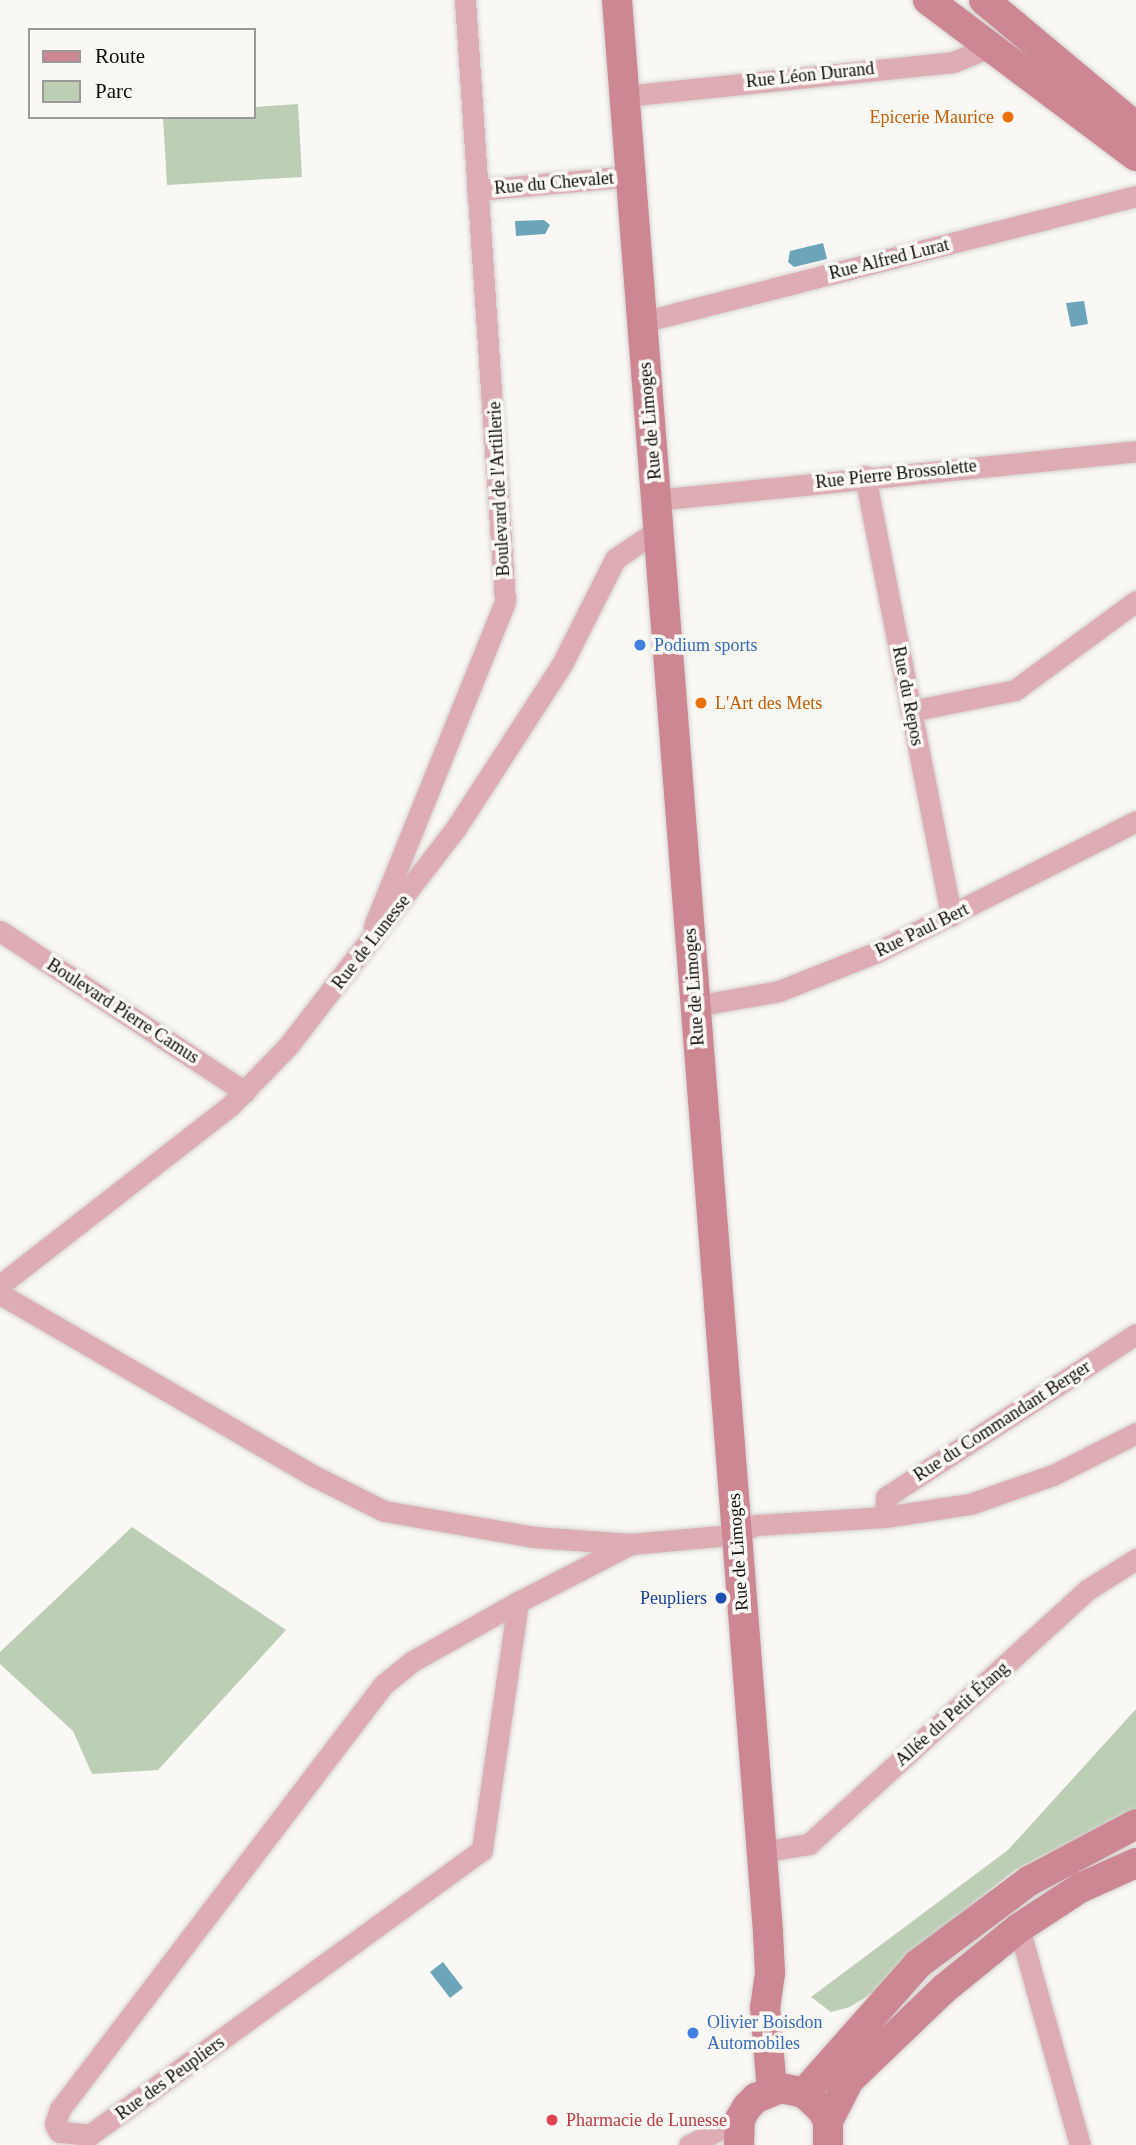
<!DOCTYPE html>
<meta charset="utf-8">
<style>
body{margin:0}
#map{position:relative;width:1136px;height:2145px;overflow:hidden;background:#faf8f5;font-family:Georgia,serif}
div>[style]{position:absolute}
.green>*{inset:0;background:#bcceb4}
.water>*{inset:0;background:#6ca5ba}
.roads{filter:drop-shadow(0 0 2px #d4d2d0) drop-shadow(0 0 2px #d4d2d0)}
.minor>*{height:21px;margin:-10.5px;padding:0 10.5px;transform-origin:10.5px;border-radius:10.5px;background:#ddadb3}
.secondary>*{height:30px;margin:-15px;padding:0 15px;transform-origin:15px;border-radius:15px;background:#cc8792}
.dots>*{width:19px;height:19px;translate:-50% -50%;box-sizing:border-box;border:4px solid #faf8f5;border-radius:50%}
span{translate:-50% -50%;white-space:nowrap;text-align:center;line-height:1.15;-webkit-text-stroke:7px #faf8f5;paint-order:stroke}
.street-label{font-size:18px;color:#0e0d0c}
.food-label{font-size:18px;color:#c56008}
.right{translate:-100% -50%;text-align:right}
.left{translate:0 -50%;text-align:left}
.shop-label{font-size:18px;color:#366cbe}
.transit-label{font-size:18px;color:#164399}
.health-label{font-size:18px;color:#be3a42}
.legend{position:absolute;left:28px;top:28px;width:228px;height:91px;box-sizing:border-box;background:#faf8f5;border:2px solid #9c9a98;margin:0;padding:9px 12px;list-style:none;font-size:21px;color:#0e0d0c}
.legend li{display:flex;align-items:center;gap:14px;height:35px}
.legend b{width:35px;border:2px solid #9c9a98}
</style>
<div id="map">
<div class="green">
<div style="clip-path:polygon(298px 104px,302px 177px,167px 185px,163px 117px,254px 117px,254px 107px)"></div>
<div style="clip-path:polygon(132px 1527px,286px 1630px,158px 1770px,92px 1774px,73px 1731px,0 1664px,0 1652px)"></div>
<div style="clip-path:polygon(1136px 1709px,1136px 1809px,1015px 1870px,948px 1923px,877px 1990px,850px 2007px,831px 2012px,811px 1997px,1008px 1850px)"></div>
</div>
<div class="water">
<div style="clip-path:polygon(544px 220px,550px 225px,545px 234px,516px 236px,515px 221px)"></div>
<div style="clip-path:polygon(823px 243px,827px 259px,794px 267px,788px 262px,790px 251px)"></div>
<div style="clip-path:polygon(1084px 301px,1088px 324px,1071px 327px,1066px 303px)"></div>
<div style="clip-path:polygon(443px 1962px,463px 1988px,450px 1998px,430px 1972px)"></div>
</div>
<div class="roads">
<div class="minor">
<div style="left:625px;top:96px;width:330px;rotate:-5.9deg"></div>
<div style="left:953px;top:62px;width:43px;rotate:-21.8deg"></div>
<div style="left:477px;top:190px;width:155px;rotate:-5.2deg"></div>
<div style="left:642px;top:322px;width:510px;rotate:-14.31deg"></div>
<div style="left:865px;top:476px;width:448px;rotate:78.9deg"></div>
<div style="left:656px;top:500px;width:482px;rotate:-5.8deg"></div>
<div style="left:911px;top:711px;width:106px;rotate:-11.4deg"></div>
<div style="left:1015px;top:690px;width:150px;rotate:-36.3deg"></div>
<div style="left:374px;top:926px;width:350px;rotate:-68deg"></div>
<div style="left:505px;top:601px;width:602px;rotate:-93.81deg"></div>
<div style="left:0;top:931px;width:293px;rotate:33.3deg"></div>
<div style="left:695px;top:1006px;width:85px;rotate:-10.1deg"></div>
<div style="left:779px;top:991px;width:105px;rotate:-21.7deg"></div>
<div style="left:877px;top:952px;width:290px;rotate:-26.8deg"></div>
<div style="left:0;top:1285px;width:293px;rotate:-37.9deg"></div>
<div style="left:231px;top:1105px;width:82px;rotate:-46deg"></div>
<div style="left:288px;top:1046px;width:275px;rotate:-52.4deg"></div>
<div style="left:456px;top:828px;width:195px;rotate:-57.1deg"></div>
<div style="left:562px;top:664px;width:118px;rotate:-63.2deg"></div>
<div style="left:615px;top:559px;width:53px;rotate:-34.3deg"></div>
<div style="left:0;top:1294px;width:363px;rotate:30.1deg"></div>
<div style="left:314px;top:1476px;width:78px;rotate:26.6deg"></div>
<div style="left:384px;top:1511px;width:153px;rotate:9.8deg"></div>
<div style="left:535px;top:1537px;width:96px;rotate:4.2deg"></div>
<div style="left:631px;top:1544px;width:98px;rotate:-5.2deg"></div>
<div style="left:729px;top:1535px;width:30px;rotate:-20deg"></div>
<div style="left:757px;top:1525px;width:128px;rotate:-3.6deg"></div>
<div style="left:885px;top:1517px;width:86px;rotate:-8.7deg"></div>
<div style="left:970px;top:1504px;width:88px;rotate:-19.3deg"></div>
<div style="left:1053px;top:1475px;width:93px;rotate:-26.8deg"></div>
<div style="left:885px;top:1517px;width:20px;rotate:-87deg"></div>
<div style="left:886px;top:1497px;width:298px;rotate:-33.1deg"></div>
<div style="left:518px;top:1602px;width:251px;rotate:98.3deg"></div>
<div style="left:482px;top:1850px;width:485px;rotate:144deg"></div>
<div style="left:90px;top:2135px;width:31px;rotate:-174deg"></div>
<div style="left:59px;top:2132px;width:9px;rotate:-117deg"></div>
<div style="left:55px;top:2124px;width:16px;rotate:-72deg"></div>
<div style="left:60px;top:2109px;width:533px;rotate:-52.7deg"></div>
<div style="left:383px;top:1685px;width:36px;rotate:-39deg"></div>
<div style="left:411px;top:1662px;width:123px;rotate:-29.3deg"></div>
<div style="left:518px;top:1602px;width:127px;rotate:-27.2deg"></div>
<div style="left:761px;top:1852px;width:49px;rotate:-9.5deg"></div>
<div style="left:809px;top:1844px;width:377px;rotate:-42.4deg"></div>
<div style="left:1087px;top:1590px;width:58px;rotate:-32.3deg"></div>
<div style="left:1019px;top:1928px;width:225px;rotate:74.3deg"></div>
<div style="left:689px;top:2145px;width:57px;rotate:-27deg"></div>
</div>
<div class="secondary">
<div style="left:617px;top:0;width:1939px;rotate:85.53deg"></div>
<div style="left:768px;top:1933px;width:40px;rotate:87.1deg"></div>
<div style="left:770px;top:1973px;width:34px;rotate:98deg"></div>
<div style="left:765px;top:2007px;width:83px;rotate:85.2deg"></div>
<div style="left:928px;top:0;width:260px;rotate:36.9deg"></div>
<div style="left:984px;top:0;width:198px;rotate:39.9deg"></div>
<div style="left:804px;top:2093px;width:172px;rotate:-48.5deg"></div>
<div style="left:918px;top:1964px;width:139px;rotate:-36.8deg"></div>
<div style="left:1029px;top:1881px;width:121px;rotate:-28deg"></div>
<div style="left:828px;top:2121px;width:46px;rotate:-62.9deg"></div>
<div style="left:849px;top:2080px;width:133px;rotate:-43.8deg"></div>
<div style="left:945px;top:1988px;width:95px;rotate:-39deg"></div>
<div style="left:1019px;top:1928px;width:73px;rotate:-33.3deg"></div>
<div style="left:1080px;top:1888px;width:61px;rotate:-24.1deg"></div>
<div style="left:739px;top:2145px;width:26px;rotate:-88deg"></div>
<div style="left:740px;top:2119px;width:14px;rotate:-60deg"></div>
<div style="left:747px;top:2107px;width:13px;rotate:-45deg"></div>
<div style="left:756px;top:2098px;width:27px;rotate:-22deg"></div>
<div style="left:781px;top:2088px;width:24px;rotate:12deg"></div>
<div style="left:804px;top:2093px;width:25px;rotate:43deg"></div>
<div style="left:822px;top:2110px;width:13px;rotate:61deg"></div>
<div style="left:828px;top:2121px;width:24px;rotate:90deg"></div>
</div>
</div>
<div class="dots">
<div style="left:1008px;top:117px;background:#e8710a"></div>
<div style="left:640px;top:645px;background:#3f7fe0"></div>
<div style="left:701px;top:703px;background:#e8710a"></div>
<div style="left:721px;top:1598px;background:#1a4fb4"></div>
<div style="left:693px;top:2033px;background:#3f7fe0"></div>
<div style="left:552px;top:2120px;background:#e0444e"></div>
</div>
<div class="street-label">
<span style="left:810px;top:75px;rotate:-6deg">Rue Léon Durand</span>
<span style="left:554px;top:183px;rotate:-5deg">Rue du Chevalet</span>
<span style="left:889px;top:259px;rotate:-14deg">Rue Alfred Lurat</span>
<span style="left:650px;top:421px;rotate:-95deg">Rue de Limoges</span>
<span style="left:896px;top:474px;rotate:-6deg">Rue Pierre Brossolette</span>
<span style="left:499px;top:489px;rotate:-93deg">Boulevard de l'Artillerie</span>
<span style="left:908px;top:696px;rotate:79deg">Rue du Repos</span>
<span style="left:922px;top:930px;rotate:-26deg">Rue Paul Bert</span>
<span style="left:371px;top:942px;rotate:-52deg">Rue de Lunesse</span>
<span style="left:694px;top:987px;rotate:-94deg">Rue de Limoges</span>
<span style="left:123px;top:1011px;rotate:33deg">Boulevard Pierre Camus</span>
<span style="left:1002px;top:1421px;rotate:-33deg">Rue du Commandant Berger</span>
<span style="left:738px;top:1552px;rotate:-94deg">Rue de Limoges</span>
<span style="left:952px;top:1714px;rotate:-42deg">Allée du Petit Étang</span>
<span style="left:170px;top:2078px;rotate:-36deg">Rue des Peupliers</span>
</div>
<div class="food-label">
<span class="right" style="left:994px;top:117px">Epicerie Maurice</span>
<span class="left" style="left:715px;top:703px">L'Art des Mets</span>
</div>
<div class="shop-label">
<span class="left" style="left:654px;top:645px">Podium sports</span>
<span class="left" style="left:707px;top:2033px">Olivier Boisdon<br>Automobiles</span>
</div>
<div class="transit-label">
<span class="right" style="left:707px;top:1598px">Peupliers</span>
</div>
<div class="health-label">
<span class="left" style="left:566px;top:2120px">Pharmacie de Lunesse</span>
</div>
<ul class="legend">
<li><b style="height:9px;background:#cc8792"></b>Route</li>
<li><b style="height:19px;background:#bcceb4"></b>Parc</li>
</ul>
</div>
